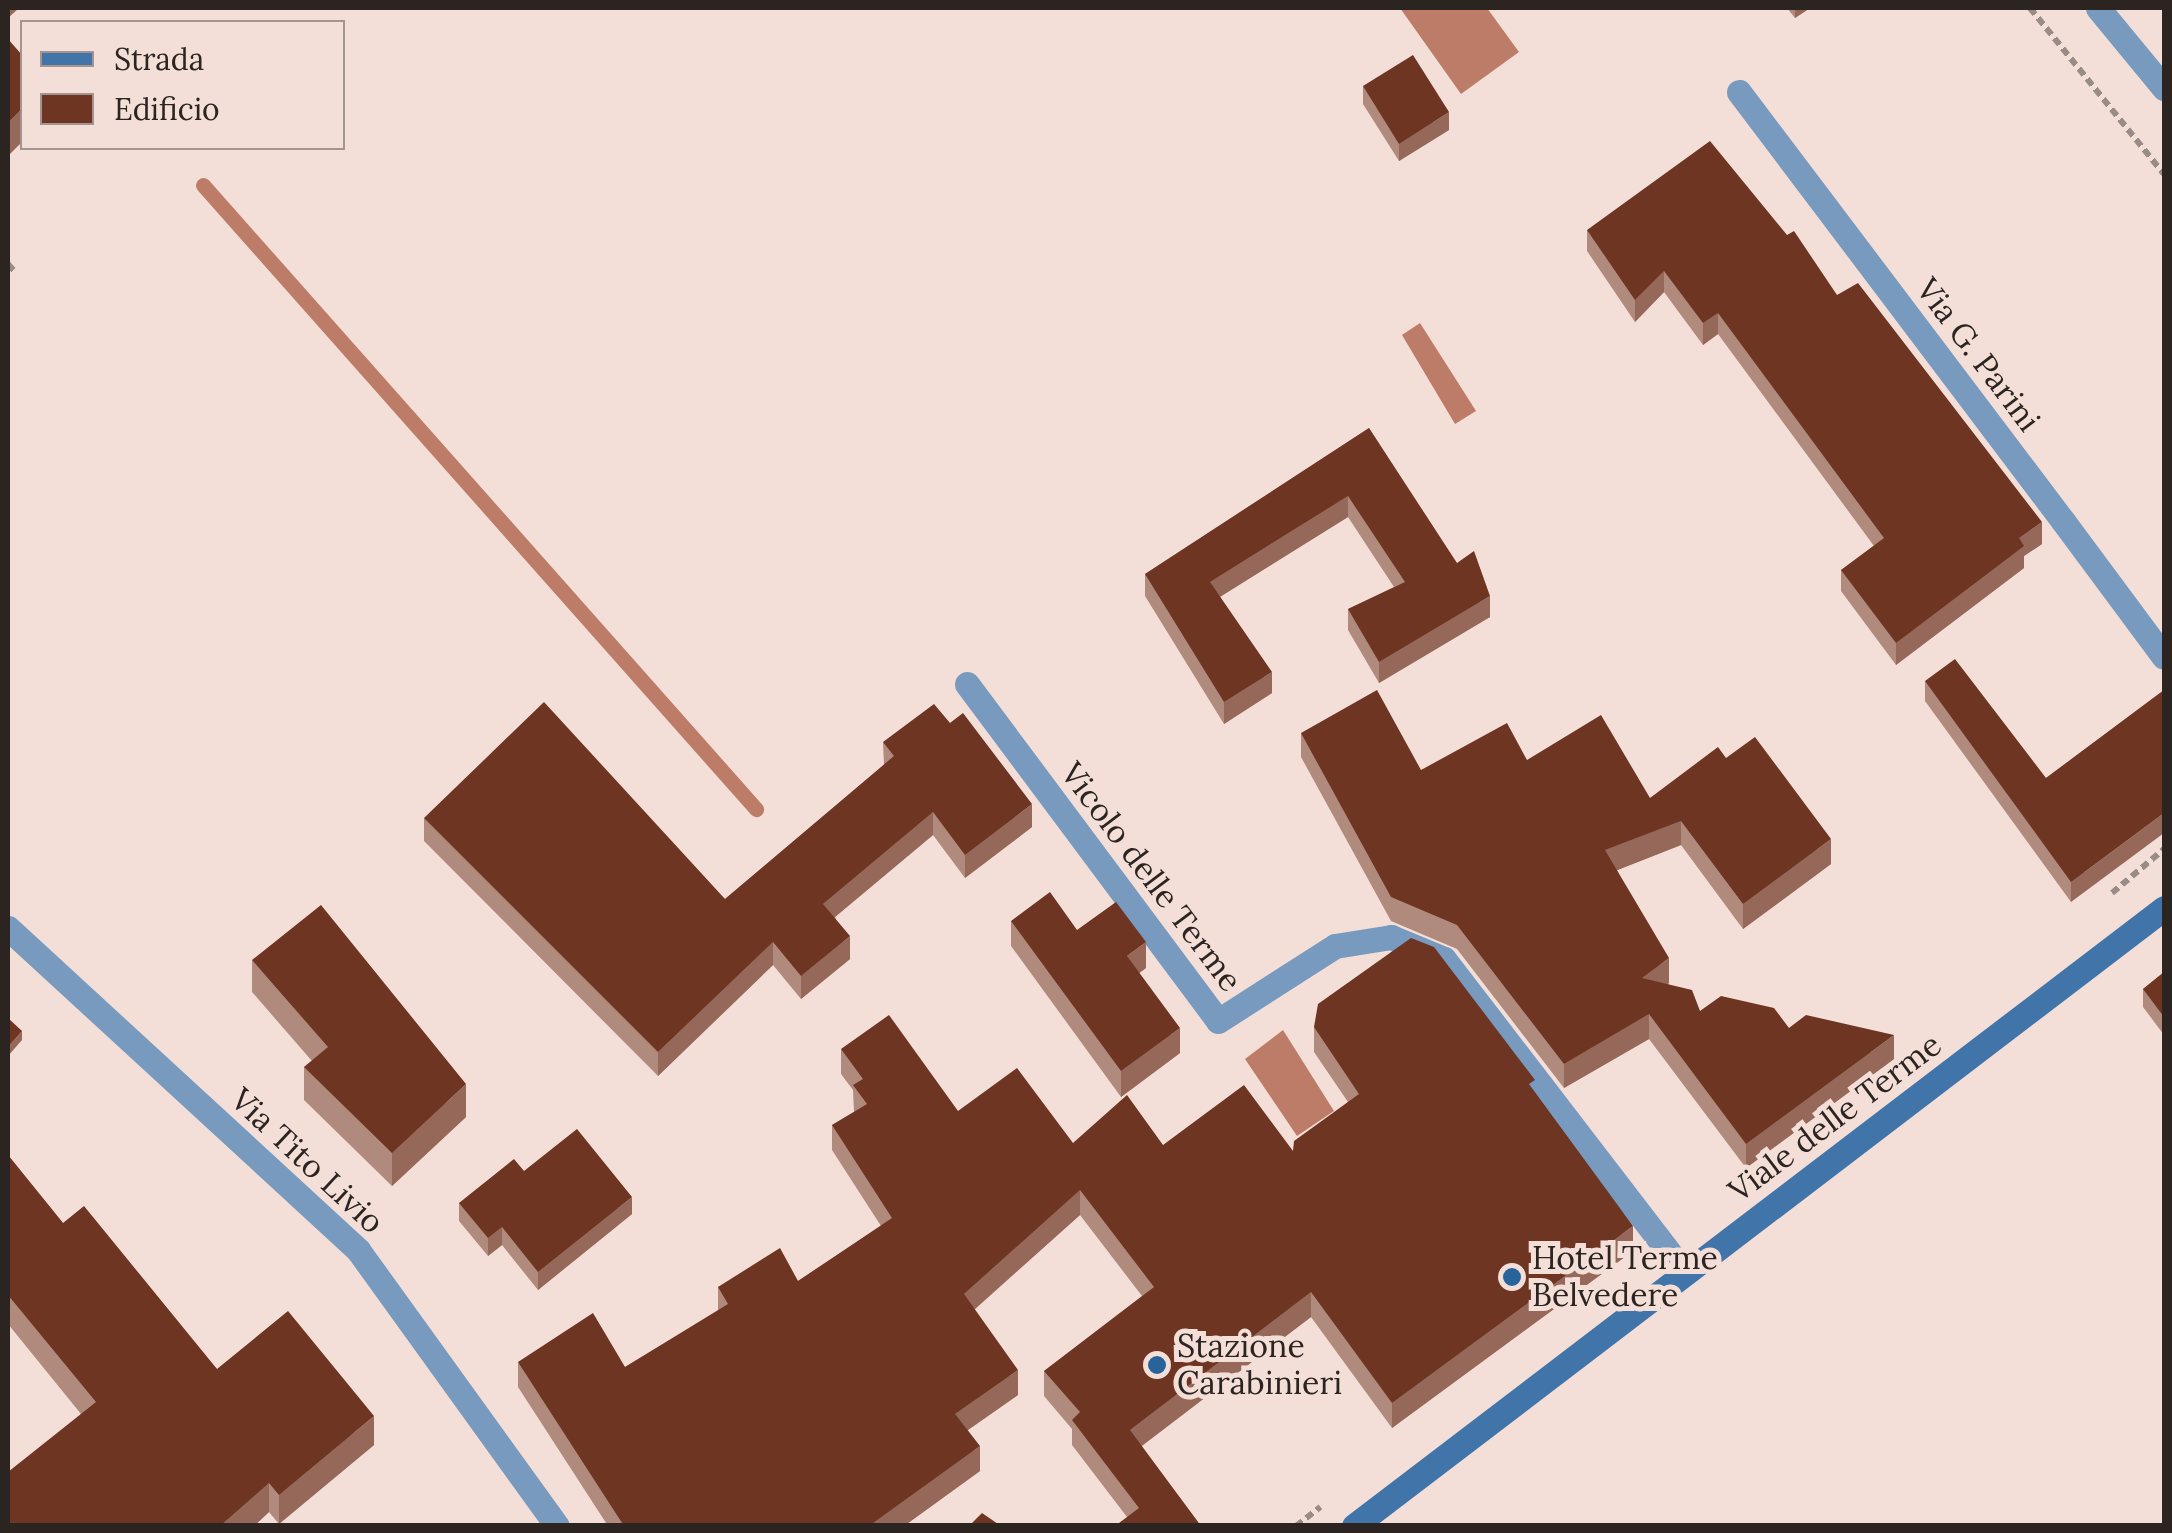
<!DOCTYPE html>
<style>
body{margin:0}
#map{position:relative;width:2172px;height:1533px;overflow:hidden;background:#f4dfd8;font-family:Lora,serif}
div>[style]{position:absolute}
.water>*{inset:0;background:#bc7c68}
.stream>*{height:15px;margin:-7.5px;padding:0 7.5px;transform-origin:7.5px;border-radius:7.5px;background:#bc7c68}
.path>*{height:6px;margin-top:-3px;transform-origin:0;background:repeating-linear-gradient(90deg,#998b85 0 8px,transparent 0 13px)}
.lane>*{height:25px;margin:-12.5px;padding:0 12.5px;transform-origin:12.5px;border-radius:12.5px;background:#789abe}
.street>*{height:25px;margin:-12.5px;padding:0 12.5px;transform-origin:12.5px;border-radius:12.5px;background:#789abe}
.secondary>*{height:25px;margin:-12.5px;padding:0 12.5px;transform-origin:12.5px;border-radius:12.5px;background:#4174a9}
.wall>*{inset:0;background:#b08a7d}
.shaded-wall>*{inset:0;background:#966859}
.building>*{inset:0;background:#6d3522}
.dots>*{width:28px;height:28px;translate:-50% -50%;box-sizing:border-box;border:5px solid #f4dfd8;border-radius:50%}
span{translate:-50% -50%;white-space:nowrap;text-align:center;line-height:1.15;-webkit-text-stroke:10px #f4dfd8;paint-order:stroke}
.street-label{font-size:32px;color:#2b2421}
.poi-label{font-size:32px;color:#2b2421}
.left{translate:0 -50%;text-align:left}
.frame{position:absolute;inset:0;border:10px solid #2b2421;pointer-events:none}
.legend{position:absolute;left:20px;top:20px;width:325px;height:130px;box-sizing:border-box;background:#f4dfd8;border:2px solid #a4948f;margin:0;padding:12px 18px;list-style:none;font-size:30px;color:#2b2421}
.legend li{display:flex;align-items:center;gap:20px;height:50px}
.legend b{width:50px;border:2px solid #a4948f}
</style>
<div id="map">
<div class="water">
<div style="clip-path:polygon(1400px 8px,1487px 8px,1519px 52px,1461px 94px)"></div>
<div style="clip-path:polygon(1420px 323px,1476px 411px,1455px 424px,1402px 335px)"></div>
<div style="clip-path:polygon(1283px 1030px,1334px 1111px,1297px 1136px,1245px 1059px)"></div>
</div>
<div class="stream">
<div style="left:203px;top:185px;width:834px;rotate:48.45deg"></div>
</div>
<div class="path">
<div style="left:2030px;top:8px;width:213px;rotate:51.1deg"></div>
<div style="left:8px;top:264px;width:9px;rotate:49deg"></div>
<div style="left:2112px;top:893px;width:68px;rotate:-40.2deg"></div>
<div style="left:1296px;top:1526px;width:31px;rotate:-38deg"></div>
</div>
<div class="lane">
<div style="left:1739px;top:92px;width:538px;rotate:52.94deg"></div>
</div>
<div class="street">
<div style="left:2098px;top:8px;width:104px;rotate:50.5deg"></div>
<div style="left:2063px;top:521px;width:169px;rotate:53.4deg"></div>
<div style="left:967px;top:684px;width:420px;rotate:53.3deg"></div>
<div style="left:1218px;top:1021px;width:139px;rotate:-32.7deg"></div>
<div style="left:1335px;top:946px;width:57px;rotate:-9.1deg"></div>
<div style="left:1391px;top:937px;width:57px;rotate:22.5deg"></div>
<div style="left:1444px;top:959px;width:396px;rotate:52.5deg"></div>
<div style="left:8px;top:928px;width:476px;rotate:42.6deg"></div>
<div style="left:358px;top:1250px;width:340px;rotate:54.2deg"></div>
</div>
<div class="secondary">
<div style="left:1354px;top:1526px;width:1019px;rotate:-37.34deg"></div>
</div>
<div class="wall">
<div style="clip-path:polygon(1787px 8px,1810px 8px,1795px 18px)"></div>
<div style="clip-path:polygon(1363px 86px,1449px 130px,1399px 161px,1363px 104px)"></div>
<div style="clip-path:polygon(1587px 230px,1837px 295px,2042px 544px,2024px 556px,2024px 568px,1896px 665px,1841px 591px,1841px 570px,1874px 546px,1718px 334px,1703px 345px,1664px 292px,1635px 322px,1587px 251px)"></div>
<div style="clip-path:polygon(1369px 428px,1490px 617px,1379px 683px,1348px 630px,1348px 609px,1394px 587px,1348px 517px,1220px 597px,1272px 693px,1224px 724px,1145px 596px,1145px 574px)"></div>
<div style="clip-path:polygon(1925px 681px,2046px 778px,2164px 690px,2071px 902px,1925px 701px)"></div>
<div style="clip-path:polygon(1301px 733px,1421px 770px,1527px 760px,1650px 798px,1726px 758px,1831px 864px,1743px 929px,1681px 845px,1617px 870px,1669px 983px,1668px 984px,1700px 1011px,1789px 1028px,1894px 1059px,1746px 1168px,1649px 1039px,1564px 1088px,1457px 949px,1391px 921px,1301px 757px)"></div>
<div style="clip-path:polygon(883px 742px,1032px 827px,965px 878px,933px 835px,835px 917px,850px 959px,801px 999px,773px 965px,658px 1076px,424px 841px,424px 818px,725px 899px,884px 765px)"></div>
<div style="clip-path:polygon(1011px 921px,1077px 930px,1146px 968px,1139px 973px,1180px 1053px,1121px 1097px,1011px 946px)"></div>
<div style="clip-path:polygon(252px 960px,466px 1117px,392px 1186px,304px 1100px,304px 1067px,312px 1061px,252px 992px)"></div>
<div style="clip-path:polygon(2164px 972px,2164px 1035px,2143px 1007px,2143px 989px)"></div>
<div style="clip-path:polygon(1314px 1027px,1535px 1093px,1633px 1251px,1392px 1428px,1311px 1317px,1141px 1446px,1201px 1526px,1127px 1517px,1072px 1445px,1072px 1429px,1044px 1396px,1044px 1371px,1142px 1296px,1080px 1215px,974px 1309px,1018px 1395px,968px 1430px,980px 1471px,904px 1526px,608px 1526px,518px 1387px,518px 1362px,625px 1367px,718px 1311px,718px 1287px,798px 1281px,881px 1226px,832px 1150px,832px 1125px,854px 1112px,853px 1090px,841px 1074px,841px 1049px,958px 1111px,1073px 1143px,1163px 1145px,1293px 1151px,1348px 1102px,1314px 1052px)"></div>
<div style="clip-path:polygon(8px 1155px,63px 1223px,217px 1369px,374px 1445px,279px 1524px,269px 1512px,254px 1526px,8px 1526px,81px 1414px,8px 1324px)"></div>
<div style="clip-path:polygon(524px 1171px,632px 1214px,538px 1290px,502px 1245px,488px 1256px,459px 1221px,459px 1203px)"></div>
</div>
<div class="shaded-wall">
<div style="clip-path:polygon(8px 8px,19px 8px,8px 18px)"></div>
<div style="clip-path:polygon(1795px 8px,1810px 8px,1795px 18px)"></div>
<div style="clip-path:polygon(22px 109px,22px 142px,8px 156px,8px 123px)"></div>
<div style="clip-path:polygon(1449px 112px,1449px 130px,1399px 161px,1399px 144px)"></div>
<div style="clip-path:polygon(1664px 271px,1664px 292px,1635px 322px,1635px 300px)"></div>
<div style="clip-path:polygon(1718px 313px,1718px 334px,1703px 345px,1703px 323px)"></div>
<div style="clip-path:polygon(1348px 496px,1348px 517px,1210px 603px,1210px 582px)"></div>
<div style="clip-path:polygon(2042px 522px,2042px 544px,2024px 556px,2024px 568px,1896px 665px,1896px 643px,2019px 538px)"></div>
<div style="clip-path:polygon(1490px 596px,1490px 617px,1379px 683px,1379px 662px)"></div>
<div style="clip-path:polygon(1272px 672px,1272px 693px,1224px 724px,1224px 702px)"></div>
<div style="clip-path:polygon(1032px 804px,1032px 827px,965px 878px,965px 855px)"></div>
<div style="clip-path:polygon(933px 812px,933px 835px,823px 927px,823px 904px)"></div>
<div style="clip-path:polygon(2164px 813px,2164px 833px,2071px 902px,2071px 882px)"></div>
<div style="clip-path:polygon(1681px 821px,1681px 845px,1605px 875px,1605px 850px)"></div>
<div style="clip-path:polygon(1831px 839px,1831px 864px,1743px 929px,1743px 904px)"></div>
<div style="clip-path:polygon(850px 936px,850px 959px,801px 999px,801px 976px)"></div>
<div style="clip-path:polygon(773px 942px,773px 965px,658px 1076px,658px 1052px)"></div>
<div style="clip-path:polygon(1146px 942px,1146px 968px,1127px 982px,1127px 956px)"></div>
<div style="clip-path:polygon(1669px 958px,1669px 983px,1642px 1003px,1642px 978px)"></div>
<div style="clip-path:polygon(1649px 1014px,1649px 1039px,1564px 1088px,1564px 1064px)"></div>
<div style="clip-path:polygon(1180px 1028px,1180px 1053px,1121px 1097px,1121px 1071px)"></div>
<div style="clip-path:polygon(22px 1031px,22px 1040px,8px 1056px,8px 1047px)"></div>
<div style="clip-path:polygon(1894px 1035px,1894px 1059px,1746px 1168px,1746px 1144px)"></div>
<div style="clip-path:polygon(466px 1084px,466px 1117px,392px 1186px,392px 1153px)"></div>
<div style="clip-path:polygon(1080px 1190px,1080px 1215px,964px 1319px,964px 1294px)"></div>
<div style="clip-path:polygon(632px 1197px,632px 1214px,538px 1290px,538px 1272px)"></div>
<div style="clip-path:polygon(1633px 1226px,1633px 1251px,1392px 1428px,1392px 1403px)"></div>
<div style="clip-path:polygon(502px 1227px,502px 1245px,488px 1256px,488px 1238px)"></div>
<div style="clip-path:polygon(1311px 1292px,1311px 1317px,1130px 1455px,1130px 1430px)"></div>
<div style="clip-path:polygon(1018px 1370px,1018px 1395px,955px 1439px,955px 1414px)"></div>
<div style="clip-path:polygon(374px 1416px,374px 1445px,279px 1524px,279px 1495px)"></div>
<div style="clip-path:polygon(980px 1446px,980px 1471px,904px 1526px,869px 1526px)"></div>
<div style="clip-path:polygon(269px 1483px,269px 1512px,254px 1526px,220px 1526px)"></div>
</div>
<div class="building">
<div style="clip-path:polygon(8px 39px,22px 55px,22px 109px,8px 123px)"></div>
<div style="clip-path:polygon(1413px 55px,1449px 112px,1399px 144px,1363px 86px)"></div>
<div style="clip-path:polygon(1710px 141px,1787px 235px,1794px 231px,1837px 295px,1858px 283px,2042px 522px,2019px 538px,2024px 546px,1896px 643px,1841px 570px,1884px 538px,1718px 313px,1703px 323px,1664px 271px,1635px 300px,1587px 230px)"></div>
<div style="clip-path:polygon(1369px 428px,1457px 563px,1474px 551px,1490px 596px,1379px 662px,1348px 609px,1405px 582px,1348px 496px,1210px 582px,1272px 672px,1224px 702px,1145px 574px)"></div>
<div style="clip-path:polygon(1955px 659px,2046px 778px,2164px 690px,2164px 813px,2071px 882px,1925px 681px)"></div>
<div style="clip-path:polygon(1377px 690px,1421px 770px,1507px 723px,1527px 760px,1601px 715px,1650px 798px,1718px 747px,1726px 758px,1755px 737px,1831px 839px,1743px 904px,1681px 821px,1605px 850px,1669px 958px,1642px 978px,1692px 990px,1700px 1011px,1721px 996px,1774px 1008px,1789px 1028px,1806px 1015px,1894px 1035px,1746px 1144px,1649px 1014px,1564px 1064px,1457px 925px,1391px 897px,1301px 733px)"></div>
<div style="clip-path:polygon(544px 702px,725px 899px,894px 756px,883px 742px,934px 704px,950px 723px,963px 713px,1032px 804px,965px 855px,933px 812px,823px 904px,850px 936px,801px 976px,773px 942px,658px 1052px,424px 818px)"></div>
<div style="clip-path:polygon(1050px 892px,1077px 930px,1116px 902px,1146px 942px,1127px 956px,1180px 1028px,1121px 1071px,1011px 921px)"></div>
<div style="clip-path:polygon(321px 905px,466px 1084px,392px 1153px,304px 1067px,328px 1047px,252px 960px)"></div>
<div style="clip-path:polygon(1411px 938px,1434px 947px,1535px 1080px,1529px 1084px,1633px 1226px,1392px 1403px,1311px 1292px,1130px 1430px,1201px 1526px,1115px 1526px,1139px 1508px,1072px 1420px,1080px 1412px,1044px 1371px,1154px 1287px,1080px 1190px,964px 1294px,1018px 1370px,955px 1414px,980px 1446px,869px 1526px,624px 1526px,518px 1362px,593px 1313px,625px 1367px,728px 1304px,718px 1287px,780px 1248px,798px 1281px,892px 1218px,832px 1125px,867px 1104px,853px 1085px,863px 1079px,841px 1049px,889px 1015px,958px 1111px,1017px 1068px,1073px 1143px,1127px 1095px,1163px 1145px,1244px 1085px,1293px 1151px,1294px 1141px,1359px 1094px,1314px 1027px,1318px 1004px)"></div>
<div style="clip-path:polygon(2164px 972px,2164px 1017px,2143px 989px)"></div>
<div style="clip-path:polygon(8px 1018px,22px 1031px,8px 1047px)"></div>
<div style="clip-path:polygon(577px 1129px,632px 1197px,538px 1272px,502px 1227px,488px 1238px,459px 1203px,514px 1159px,524px 1171px)"></div>
<div style="clip-path:polygon(8px 1155px,63px 1223px,84px 1206px,217px 1369px,288px 1311px,374px 1416px,279px 1495px,269px 1483px,220px 1526px,8px 1526px,8px 1472px,96px 1402px,8px 1295px)"></div>
<div style="clip-path:polygon(982px 1513px,1001px 1526px,969px 1526px)"></div>
</div>
<div class="dots">
<div style="left:1512px;top:1277px;background:#29639b"></div>
<div style="left:1157px;top:1365px;background:#29639b"></div>
</div>
<div class="street-label">
<span style="left:1978px;top:355px;rotate:53deg">Via G. Parini</span>
<span style="left:1151px;top:877px;rotate:53deg">Vicolo delle Terme</span>
<span style="left:1835px;top:1118px;rotate:-37deg">Viale delle Terme</span>
<span style="left:307px;top:1161px;rotate:43deg">Via Tito Livio</span>
</div>
<div class="poi-label">
<span class="left" style="left:1532px;top:1277px">Hotel Terme<br>Belvedere</span>
<span class="left" style="left:1177px;top:1365px">Stazione<br>Carabinieri</span>
</div>
<div class="frame"></div>
<ul class="legend">
<li><b style="height:12px;background:#4174a9"></b>Strada</li>
<li><b style="height:28px;background:#6d3522"></b>Edificio</li>
</ul>
</div>
